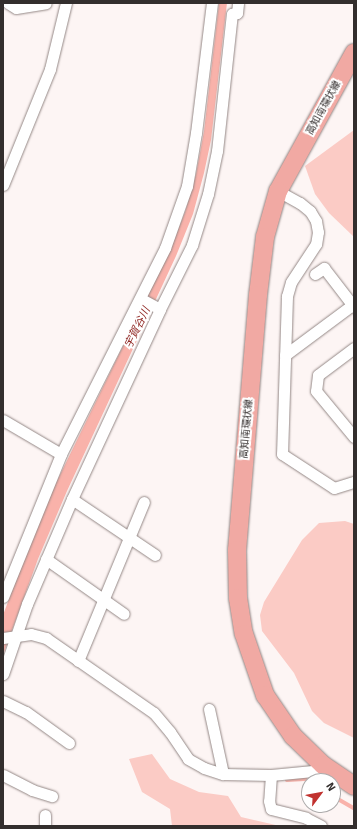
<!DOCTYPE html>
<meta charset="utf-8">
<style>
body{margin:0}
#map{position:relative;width:357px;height:829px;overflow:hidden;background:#fdf5f4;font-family:Signika,"Noto Sans JP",sans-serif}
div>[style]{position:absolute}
.green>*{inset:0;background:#fbcbc5}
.water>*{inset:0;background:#f9b2aa}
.stream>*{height:3.5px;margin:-1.75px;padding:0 1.75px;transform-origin:1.75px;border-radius:1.75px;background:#f9b2aa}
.roads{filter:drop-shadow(0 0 1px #948886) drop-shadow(0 0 1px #948886)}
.street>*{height:11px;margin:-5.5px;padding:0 5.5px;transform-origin:5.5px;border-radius:5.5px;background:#fff}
.primary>*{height:18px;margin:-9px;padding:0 9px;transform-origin:9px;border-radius:9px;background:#f1a9a3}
span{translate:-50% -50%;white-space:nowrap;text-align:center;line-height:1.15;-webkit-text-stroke:4px #fff;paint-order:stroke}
.street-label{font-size:10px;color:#332e2d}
.water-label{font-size:11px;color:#932e2a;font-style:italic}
.frame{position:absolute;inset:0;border:4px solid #332e2d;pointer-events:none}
.north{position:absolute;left:301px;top:773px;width:40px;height:40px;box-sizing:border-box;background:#fff;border:1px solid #adabab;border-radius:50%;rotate:58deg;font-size:11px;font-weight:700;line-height:16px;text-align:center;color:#332e2d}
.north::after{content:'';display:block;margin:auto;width:14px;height:18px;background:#c1322f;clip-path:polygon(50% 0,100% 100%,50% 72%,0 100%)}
</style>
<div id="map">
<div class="green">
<div style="clip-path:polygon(354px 130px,354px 237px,329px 213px,315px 194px,305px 166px)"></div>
<div style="clip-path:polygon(345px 521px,354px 524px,354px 738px,324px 723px,312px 711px,294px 673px,262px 631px,260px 615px,264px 602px,302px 540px,319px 523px)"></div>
<div style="clip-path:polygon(152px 754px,170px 779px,199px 792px,228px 796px,241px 817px,280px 826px,172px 826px,170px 809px,142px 792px,129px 759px)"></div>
</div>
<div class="water">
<div style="clip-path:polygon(219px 3px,227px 3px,211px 140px,204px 173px,193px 214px,176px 256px,67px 491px,38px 559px,3px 655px,3px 615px,26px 554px,54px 487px,170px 250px,185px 212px,196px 174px,204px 131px)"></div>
</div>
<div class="stream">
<div style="left:287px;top:780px;width:21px;rotate:-3deg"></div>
<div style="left:308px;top:779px;width:4px;rotate:27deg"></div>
<div style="left:333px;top:796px;width:24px;rotate:30deg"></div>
</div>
<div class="roads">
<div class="street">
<div style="left:8px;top:3px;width:9px;rotate:32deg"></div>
<div style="left:16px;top:8px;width:30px;rotate:-9deg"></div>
<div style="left:3px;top:185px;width:125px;rotate:-67.9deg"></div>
<div style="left:50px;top:69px;width:68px;rotate:-76.4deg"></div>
<div style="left:278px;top:191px;width:25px;rotate:29deg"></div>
<div style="left:300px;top:203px;width:13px;rotate:39deg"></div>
<div style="left:310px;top:211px;width:12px;rotate:59deg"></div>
<div style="left:316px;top:221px;width:11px;rotate:80deg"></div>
<div style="left:318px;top:232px;width:12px;rotate:99deg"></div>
<div style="left:316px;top:244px;width:45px;rotate:123.3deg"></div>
<div style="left:291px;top:282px;width:15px;rotate:106deg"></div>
<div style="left:287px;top:296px;width:158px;rotate:91.8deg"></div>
<div style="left:282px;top:454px;width:62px;rotate:33.2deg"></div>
<div style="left:334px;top:488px;width:21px;rotate:-17deg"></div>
<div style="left:315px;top:274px;width:11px;rotate:-34deg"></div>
<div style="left:324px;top:268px;width:49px;rotate:52.4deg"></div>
<div style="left:160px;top:309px;width:72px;rotate:-63.4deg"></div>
<div style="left:192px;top:245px;width:53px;rotate:-72.6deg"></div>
<div style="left:208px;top:194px;width:44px;rotate:-78.2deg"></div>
<div style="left:217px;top:151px;width:138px;rotate:-83.8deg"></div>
<div style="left:232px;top:14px;width:5px;rotate:-11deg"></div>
<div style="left:237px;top:13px;width:10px;rotate:-84deg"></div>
<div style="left:354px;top:348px;width:45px;rotate:143.1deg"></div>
<div style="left:318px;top:375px;width:16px;rotate:97deg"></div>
<div style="left:316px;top:391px;width:60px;rotate:50.4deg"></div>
<div style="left:285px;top:355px;width:84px;rotate:-36.7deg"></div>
<div style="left:3px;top:420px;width:67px;rotate:30.4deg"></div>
<div style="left:72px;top:499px;width:100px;rotate:34deg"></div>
<div style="left:46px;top:559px;width:95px;rotate:35.2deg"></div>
<div style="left:3px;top:597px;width:154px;rotate:-67.9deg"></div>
<div style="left:61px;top:454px;width:231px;rotate:-63.2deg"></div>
<div style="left:165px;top:248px;width:66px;rotate:-70.5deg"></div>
<div style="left:187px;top:186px;width:54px;rotate:-80.4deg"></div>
<div style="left:196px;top:133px;width:131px;rotate:-83deg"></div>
<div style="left:3px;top:638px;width:28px;rotate:-8deg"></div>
<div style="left:31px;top:634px;width:16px;rotate:15deg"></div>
<div style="left:46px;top:638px;width:131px;rotate:34.8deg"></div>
<div style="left:154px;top:713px;width:25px;rotate:50deg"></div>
<div style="left:170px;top:732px;width:32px;rotate:56deg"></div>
<div style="left:188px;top:759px;width:18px;rotate:29deg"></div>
<div style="left:204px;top:768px;width:20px;rotate:18deg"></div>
<div style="left:223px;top:774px;width:48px;rotate:1.2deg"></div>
<div style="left:271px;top:775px;width:42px;rotate:-5.4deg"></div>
<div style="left:313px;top:771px;width:12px;rotate:-31deg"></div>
<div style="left:78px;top:661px;width:172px;rotate:-67.5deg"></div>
<div style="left:3px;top:674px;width:74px;rotate:-71.1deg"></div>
<div style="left:27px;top:604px;width:114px;rotate:-66.8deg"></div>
<div style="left:72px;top:499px;width:209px;rotate:-65.1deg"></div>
<div style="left:160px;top:309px;width:21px;rotate:-152deg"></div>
<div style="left:3px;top:701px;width:25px;rotate:26deg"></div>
<div style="left:26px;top:712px;width:53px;rotate:35.8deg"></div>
<div style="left:209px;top:709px;width:66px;rotate:77.8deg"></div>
<div style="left:3px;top:775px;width:33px;rotate:27deg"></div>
<div style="left:32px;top:790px;width:21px;rotate:17deg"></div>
<div style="left:271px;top:775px;width:26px;rotate:94deg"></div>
<div style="left:269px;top:801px;width:8px;rotate:76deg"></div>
<div style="left:271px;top:809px;width:36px;rotate:14deg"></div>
<div style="left:306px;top:818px;width:17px;rotate:28deg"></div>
<div style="left:45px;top:815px;width:11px;rotate:90deg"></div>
</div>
<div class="primary">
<div style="left:354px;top:53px;width:158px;rotate:118.8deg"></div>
<div style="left:278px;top:191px;width:48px;rotate:105.8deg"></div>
<div style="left:265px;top:237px;width:58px;rotate:96.9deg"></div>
<div style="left:258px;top:295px;width:256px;rotate:94.7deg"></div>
<div style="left:237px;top:550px;width:48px;rotate:88.8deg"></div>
<div style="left:238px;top:598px;width:36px;rotate:81deg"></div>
<div style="left:244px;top:634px;width:65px;rotate:71deg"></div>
<div style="left:265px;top:695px;width:50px;rotate:55.7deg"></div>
<div style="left:293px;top:736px;width:42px;rotate:44deg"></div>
<div style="left:323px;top:765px;width:37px;rotate:34deg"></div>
</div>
</div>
<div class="street-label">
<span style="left:324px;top:108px;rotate:-61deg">高知南環状線</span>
<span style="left:247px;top:429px;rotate:-85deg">高知南環状線</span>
</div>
<div class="water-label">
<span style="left:138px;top:328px;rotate:-64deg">宇賀谷川</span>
</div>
<div class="frame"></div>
<div class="north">N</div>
</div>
